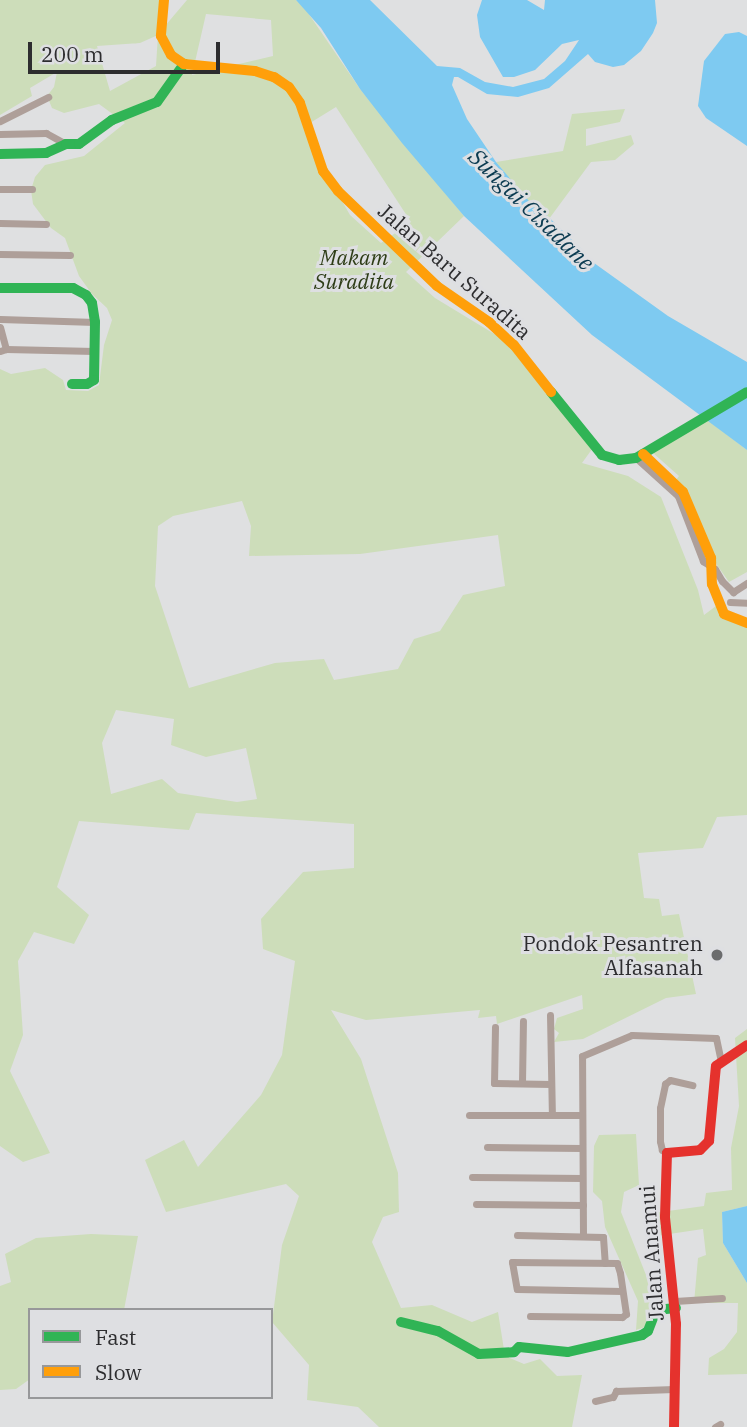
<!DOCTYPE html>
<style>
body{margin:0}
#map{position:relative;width:747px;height:1427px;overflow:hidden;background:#dfe0e1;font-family:"IBM Plex Serif",serif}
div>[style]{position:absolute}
.green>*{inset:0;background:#cdddba}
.water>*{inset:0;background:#7ecaf1}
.river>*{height:12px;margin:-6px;padding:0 6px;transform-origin:6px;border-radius:6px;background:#7ecaf1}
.street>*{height:7px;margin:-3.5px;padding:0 3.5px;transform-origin:3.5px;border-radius:3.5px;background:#ae9f99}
.fast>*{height:10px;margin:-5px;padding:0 5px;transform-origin:5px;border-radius:5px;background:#30b455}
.slow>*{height:10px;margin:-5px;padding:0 5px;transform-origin:5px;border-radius:5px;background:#ff9f0a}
.jam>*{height:10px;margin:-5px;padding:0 5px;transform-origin:5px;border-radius:5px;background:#e5322d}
.dots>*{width:19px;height:19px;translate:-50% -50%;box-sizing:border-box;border:4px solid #dedfe2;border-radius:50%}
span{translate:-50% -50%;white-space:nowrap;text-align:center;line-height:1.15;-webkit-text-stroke:6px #dedfe2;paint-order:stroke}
.park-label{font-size:21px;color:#2e3d17;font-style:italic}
.street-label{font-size:21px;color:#2d2d2f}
.poi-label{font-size:21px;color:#2d2d2f}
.right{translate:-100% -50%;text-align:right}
.water-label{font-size:23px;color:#0b3b51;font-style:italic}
.legend{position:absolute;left:28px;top:1308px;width:245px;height:91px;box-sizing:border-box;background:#dedfe2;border:2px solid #97989a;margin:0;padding:9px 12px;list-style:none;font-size:21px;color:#2d2d2f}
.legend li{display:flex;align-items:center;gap:14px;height:35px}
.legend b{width:35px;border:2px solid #97989a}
.scale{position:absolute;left:28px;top:42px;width:192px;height:32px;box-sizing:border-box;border:4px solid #2d2d2f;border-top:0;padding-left:9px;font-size:21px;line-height:24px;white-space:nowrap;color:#2d2d2f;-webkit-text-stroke:5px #dedfe2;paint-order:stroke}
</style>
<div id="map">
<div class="green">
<div style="clip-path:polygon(evenodd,0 0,164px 0,159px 33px,187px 0,296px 0,304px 7px,360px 89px,464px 216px,406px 272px,435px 298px,524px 352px,595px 445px,582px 463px,628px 476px,661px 497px,698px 590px,704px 615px,716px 606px,747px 622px,747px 815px,717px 817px,703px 848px,638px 853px,644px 898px,659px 899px,662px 916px,679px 914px,696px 994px,666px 998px,583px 1039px,554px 1042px,559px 1033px,554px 1029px,557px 1018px,583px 1009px,582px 995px,497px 1024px,496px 1016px,478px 1018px,480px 1010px,366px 1020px,331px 1010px,361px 1059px,398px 1173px,399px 1212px,383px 1217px,372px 1242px,401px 1308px,432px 1305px,472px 1322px,498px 1312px,505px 1356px,524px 1364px,540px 1359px,557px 1376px,582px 1375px,572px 1427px,379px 1427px,358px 1407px,307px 1400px,309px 1365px,272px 1322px,282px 1245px,299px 1196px,286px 1184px,166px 1212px,145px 1160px,184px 1140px,198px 1167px,261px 1095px,282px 1055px,295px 961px,263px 949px,261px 919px,303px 872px,354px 868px,354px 824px,196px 813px,189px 830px,79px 821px,57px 887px,89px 915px,74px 944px,34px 932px,18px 961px,23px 1035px,10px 1071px,50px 1153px,23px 1162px,0 1146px,0 369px,11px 374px,45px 368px,63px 380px,66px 390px,88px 391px,99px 385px,104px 345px,112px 320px,107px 308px,92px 294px,79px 276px,65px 238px,51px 228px,33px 204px,31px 190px,35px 177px,45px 165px,84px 156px,125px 123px,99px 104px,64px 113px,52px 108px,47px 96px,54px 87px,57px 72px,30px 88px,32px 96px,0 115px,0 0,206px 14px,271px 20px,273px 56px,192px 75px,206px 14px,0 0,158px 35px,156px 66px,110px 91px,97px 46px,140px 43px,158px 35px,0 0,336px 107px,411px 222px,381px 243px,350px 215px,327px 175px,310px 123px,336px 107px,0 0,242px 501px,251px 526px,249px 556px,360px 554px,498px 535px,505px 586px,463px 595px,440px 631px,414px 639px,398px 669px,334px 680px,324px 659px,275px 663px,189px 688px,155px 586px,158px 526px,173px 516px,242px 501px,0 0,116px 710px,174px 719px,171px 745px,206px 757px,246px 748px,257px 799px,237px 802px,178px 793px,162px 779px,111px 794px,102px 743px,116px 710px)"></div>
<div style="clip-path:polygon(625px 109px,620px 122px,586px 129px,586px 146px,631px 135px,634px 144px,615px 160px,591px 162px,546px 223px,496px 162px,563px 151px,572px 114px)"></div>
<div style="clip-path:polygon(704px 417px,747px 450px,747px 572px,729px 582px,717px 565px,689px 501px,676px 480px,679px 476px,653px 453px)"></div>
<div style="clip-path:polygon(747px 1029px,747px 1206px,722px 1212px,723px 1243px,747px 1283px,747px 1374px,708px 1375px,709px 1358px,724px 1349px,737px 1332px,738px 1303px,694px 1303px,698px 1258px,706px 1255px,703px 1229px,656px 1236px,654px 1213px,704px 1206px,706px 1193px,732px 1190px,731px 1148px,739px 1106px,735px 1038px)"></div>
<div style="clip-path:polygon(636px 1134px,639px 1185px,624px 1192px,621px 1212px,648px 1280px,652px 1305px,648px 1326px,636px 1330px,638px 1301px,605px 1227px,602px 1201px,593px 1192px,594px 1146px,599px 1135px)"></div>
<div style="clip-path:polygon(91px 1234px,138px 1236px,124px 1310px,30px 1310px,30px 1379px,16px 1389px,0 1390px,0 1286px,11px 1282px,5px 1254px,36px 1238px)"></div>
</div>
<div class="water">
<div style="clip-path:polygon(296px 0,370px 0,437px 66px,460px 68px,485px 82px,513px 87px,544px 79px,565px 61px,579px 40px,562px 44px,535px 70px,514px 77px,503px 77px,480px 37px,477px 15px,482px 0,527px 0,544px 10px,545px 0,655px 0,657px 23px,653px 33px,641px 51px,624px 65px,613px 67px,595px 62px,588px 54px,549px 88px,518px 97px,487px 94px,458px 77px,454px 77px,452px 85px,467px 119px,496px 162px,562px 240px,668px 316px,747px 362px,747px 450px,592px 335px,464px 216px,402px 143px,360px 89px,321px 28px)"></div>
<div style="clip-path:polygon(739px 32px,747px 36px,747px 146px,706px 118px,698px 106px,704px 61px,725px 34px)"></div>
<div style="clip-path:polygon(747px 1206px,747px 1283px,723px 1243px,722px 1212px)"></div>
</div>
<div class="river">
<div style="left:540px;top:217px;width:52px;rotate:44.2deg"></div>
</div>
<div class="street">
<div style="left:0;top:121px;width:54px;rotate:-26.6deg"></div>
<div style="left:0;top:134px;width:46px;rotate:-1.2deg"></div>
<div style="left:46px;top:133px;width:23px;rotate:29deg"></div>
<div style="left:0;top:189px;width:32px"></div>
<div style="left:0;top:223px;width:46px;rotate:1.2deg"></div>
<div style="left:0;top:254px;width:70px;rotate:0.8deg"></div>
<div style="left:0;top:319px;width:95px;rotate:1.8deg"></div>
<div style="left:0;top:327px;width:23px;rotate:75deg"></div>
<div style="left:6px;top:349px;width:6px;rotate:162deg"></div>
<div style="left:6px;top:349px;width:88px;rotate:1.3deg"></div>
<div style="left:636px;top:458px;width:57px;rotate:42.1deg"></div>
<div style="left:678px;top:496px;width:70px;rotate:69deg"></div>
<div style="left:703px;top:561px;width:14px;rotate:34deg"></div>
<div style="left:715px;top:569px;width:14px;rotate:60deg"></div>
<div style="left:722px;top:581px;width:16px;rotate:45deg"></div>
<div style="left:733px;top:592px;width:17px;rotate:-33deg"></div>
<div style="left:730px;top:602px;width:17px;rotate:3deg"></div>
<div style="left:550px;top:1015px;width:100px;rotate:88.9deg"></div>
<div style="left:495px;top:1027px;width:56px;rotate:91deg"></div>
<div style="left:494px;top:1083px;width:57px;rotate:1deg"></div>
<div style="left:522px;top:1083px;width:62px;rotate:-89.1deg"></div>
<div style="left:469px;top:1115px;width:113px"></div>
<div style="left:487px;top:1147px;width:95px;rotate:0.6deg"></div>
<div style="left:667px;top:1153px;width:6px;rotate:-149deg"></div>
<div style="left:662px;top:1150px;width:9px;rotate:-103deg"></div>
<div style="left:660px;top:1141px;width:33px;rotate:-90deg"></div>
<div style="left:660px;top:1108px;width:25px;rotate:-78deg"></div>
<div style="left:665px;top:1084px;width:6px;rotate:-39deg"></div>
<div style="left:670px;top:1080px;width:23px;rotate:13deg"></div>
<div style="left:472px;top:1177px;width:110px;rotate:0.5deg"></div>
<div style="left:476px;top:1204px;width:107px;rotate:0.5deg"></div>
<div style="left:517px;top:1235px;width:86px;rotate:1.3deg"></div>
<div style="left:603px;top:1237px;width:26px;rotate:86deg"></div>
<div style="left:583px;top:1236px;width:180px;rotate:-90.3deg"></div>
<div style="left:582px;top:1056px;width:54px;rotate:-22.8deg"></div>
<div style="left:632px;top:1035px;width:84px;rotate:2deg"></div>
<div style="left:716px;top:1038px;width:25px;rotate:78deg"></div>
<div style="left:675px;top:1301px;width:47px;rotate:-3.7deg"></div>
<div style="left:530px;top:1316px;width:92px;rotate:0.6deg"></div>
<div style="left:622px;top:1317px;width:5px;rotate:-37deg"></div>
<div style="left:626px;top:1314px;width:41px;rotate:-98.3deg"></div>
<div style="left:620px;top:1273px;width:10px;rotate:-107deg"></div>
<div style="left:617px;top:1263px;width:105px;rotate:-179.5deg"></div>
<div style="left:512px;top:1262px;width:27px;rotate:80deg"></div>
<div style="left:517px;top:1289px;width:105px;rotate:1.1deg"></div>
<div style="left:595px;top:1401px;width:18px;rotate:-13deg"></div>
<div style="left:613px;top:1397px;width:7px;rotate:-63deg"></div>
<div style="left:616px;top:1391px;width:58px;rotate:-2deg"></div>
<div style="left:715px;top:1427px;width:6px;rotate:-31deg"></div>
</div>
<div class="fast">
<div style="left:0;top:154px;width:46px;rotate:-1.2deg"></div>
<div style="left:46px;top:153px;width:22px;rotate:-24deg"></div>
<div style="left:66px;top:144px;width:13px"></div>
<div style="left:79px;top:144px;width:41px;rotate:-36deg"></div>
<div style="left:112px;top:120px;width:48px;rotate:-21.8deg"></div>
<div style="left:157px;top:102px;width:47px;rotate:-54.6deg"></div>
<div style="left:0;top:288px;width:73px"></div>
<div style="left:73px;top:288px;width:15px;rotate:28deg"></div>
<div style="left:86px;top:295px;width:10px;rotate:53deg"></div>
<div style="left:92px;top:303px;width:19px;rotate:81deg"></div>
<div style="left:95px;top:322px;width:58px;rotate:91deg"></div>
<div style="left:94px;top:380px;width:8px;rotate:150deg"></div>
<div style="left:87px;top:384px;width:15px;rotate:180deg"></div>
<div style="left:551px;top:392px;width:81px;rotate:51deg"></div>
<div style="left:602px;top:455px;width:18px;rotate:16deg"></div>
<div style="left:619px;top:460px;width:17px;rotate:-7deg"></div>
<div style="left:636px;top:458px;width:129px;rotate:-30.7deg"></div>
<div style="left:401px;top:1322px;width:38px;rotate:14deg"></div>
<div style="left:438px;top:1331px;width:47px;rotate:29.3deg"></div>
<div style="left:479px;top:1354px;width:35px;rotate:-3deg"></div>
<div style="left:514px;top:1352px;width:7px;rotate:-45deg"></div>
<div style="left:519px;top:1347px;width:49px;rotate:5.8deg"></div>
<div style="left:568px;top:1352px;width:76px;rotate:-12.9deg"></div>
<div style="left:642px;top:1335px;width:7px;rotate:-34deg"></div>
<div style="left:648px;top:1331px;width:22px;rotate:-69deg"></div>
<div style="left:656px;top:1310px;width:20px;rotate:-6deg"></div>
</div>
<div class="slow">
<div style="left:164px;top:0;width:36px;rotate:95deg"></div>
<div style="left:161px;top:36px;width:21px;rotate:62deg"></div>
<div style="left:171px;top:55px;width:16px;rotate:35deg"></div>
<div style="left:184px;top:64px;width:71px;rotate:5.6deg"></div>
<div style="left:255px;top:71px;width:20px;rotate:18deg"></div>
<div style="left:274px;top:77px;width:18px;rotate:34deg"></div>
<div style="left:289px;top:87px;width:19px;rotate:55deg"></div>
<div style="left:300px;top:103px;width:72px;rotate:71.3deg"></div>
<div style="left:323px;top:171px;width:25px;rotate:53deg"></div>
<div style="left:338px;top:191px;width:137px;rotate:43.8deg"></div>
<div style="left:437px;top:286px;width:63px;rotate:34.7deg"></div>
<div style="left:489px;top:322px;width:34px;rotate:43deg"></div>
<div style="left:514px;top:345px;width:60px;rotate:51.8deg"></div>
<div style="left:643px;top:454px;width:55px;rotate:43.5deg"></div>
<div style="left:683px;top:492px;width:72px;rotate:67deg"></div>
<div style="left:711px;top:558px;width:26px;rotate:88deg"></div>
<div style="left:712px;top:584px;width:32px;rotate:68deg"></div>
<div style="left:724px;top:614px;width:25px;rotate:21deg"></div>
</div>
<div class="jam">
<div style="left:674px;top:1427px;width:103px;rotate:-88.9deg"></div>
<div style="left:676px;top:1324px;width:108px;rotate:-95.9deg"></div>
<div style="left:665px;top:1217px;width:64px;rotate:-88.2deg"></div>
<div style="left:667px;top:1153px;width:33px;rotate:-5deg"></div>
<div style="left:700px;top:1150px;width:13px;rotate:-45deg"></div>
<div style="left:709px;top:1141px;width:75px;rotate:-84.7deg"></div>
<div style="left:716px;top:1066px;width:37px;rotate:-34deg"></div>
</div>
<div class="dots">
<div style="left:717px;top:955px;background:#6b6c6d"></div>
</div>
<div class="park-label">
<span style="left:354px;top:269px">Makam<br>Suradita</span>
</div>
<div class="street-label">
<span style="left:455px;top:271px;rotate:41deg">Jalan Baru Suradita</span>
<span style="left:651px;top:1253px;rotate:-94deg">Jalan Anamui</span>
</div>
<div class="poi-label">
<span class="right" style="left:703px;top:955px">Pondok Pesantren<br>Alfasanah</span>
</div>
<div class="water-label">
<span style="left:532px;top:209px;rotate:44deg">Sungai Cisadane</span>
</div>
<ul class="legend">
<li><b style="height:9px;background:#30b455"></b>Fast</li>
<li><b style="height:9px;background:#ff9f0a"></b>Slow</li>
</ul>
<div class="scale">200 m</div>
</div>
